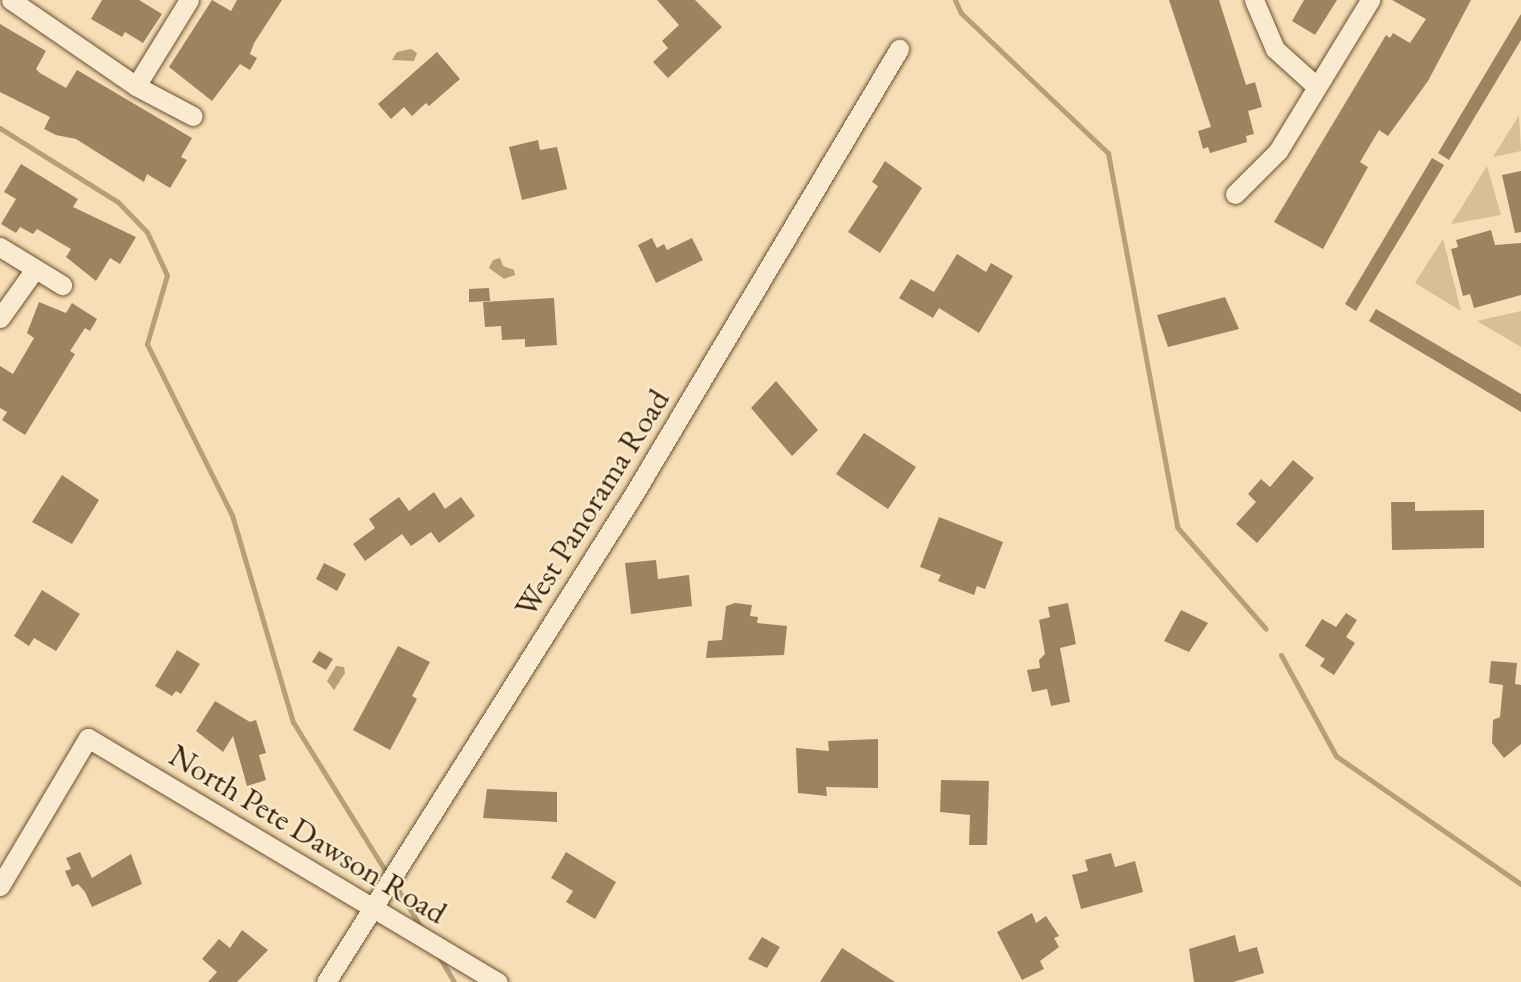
<!DOCTYPE html>
<style>
body{margin:0}
#map{position:relative;width:1521px;height:982px;overflow:hidden;background:#f6dfb6;font-family:"EB Garamond",serif}
div>[style]{position:absolute}
.green>*{inset:0;background:#d7bf98}
.water>*{inset:0;background:#b79f79}
.stream>*{height:5px;margin:-2.5px;padding:0 2.5px;transform-origin:2.5px;border-radius:2.5px;background:#b79f79}
.building>*{inset:0;background:#9d8461}
.roads{filter:drop-shadow(0 0 2px #6b5130) drop-shadow(0 0 2px #6b5130)}
.street>*{height:19px;margin:-9.5px;padding:0 9.5px;transform-origin:9.5px;border-radius:9.5px;background:#f9ead0}
span{translate:-50% -50%;white-space:nowrap;text-align:center;line-height:1.15;-webkit-text-stroke:5px #f9ead0;paint-order:stroke}
.street-label{font-size:32px;color:#3d2204}
</style>
<div id="map">
<div class="green">
<div style="clip-path:polygon(1519px 115px,1521px 151px,1493px 157px)"></div>
<div style="clip-path:polygon(1487px 166px,1501px 215px,1451px 224px)"></div>
<div style="clip-path:polygon(1443px 239px,1461px 311px,1415px 283px)"></div>
<div style="clip-path:polygon(1521px 311px,1521px 347px,1477px 321px)"></div>
</div>
<div class="water">
<div style="clip-path:polygon(411px 49px,417px 53px,414px 61px,392px 60px,397px 52px)"></div>
<div style="clip-path:polygon(500px 258px,503px 266px,514px 270px,515px 275px,504px 279px,489px 268px,493px 260px)"></div>
<div style="clip-path:polygon(336px 666px,344px 667px,345px 673px,334px 690px,327px 681px)"></div>
</div>
<div class="stream">
<div style="left:955px;top:0;width:14px;rotate:65deg"></div>
<div style="left:961px;top:13px;width:203px;rotate:43.6deg"></div>
<div style="left:1108px;top:153px;width:380px;rotate:79.5deg"></div>
<div style="left:1177px;top:527px;width:135px;rotate:48.9deg"></div>
<div style="left:0;top:128px;width:139px;rotate:32.1deg"></div>
<div style="left:118px;top:202px;width:42px;rotate:46deg"></div>
<div style="left:147px;top:232px;width:47px;rotate:65.1deg"></div>
<div style="left:167px;top:275px;width:72px;rotate:106.2deg"></div>
<div style="left:147px;top:344px;width:191px;rotate:63.6deg"></div>
<div style="left:232px;top:515px;width:216px;rotate:73.6deg"></div>
<div style="left:293px;top:722px;width:180px;rotate:58.2deg"></div>
<div style="left:1281px;top:655px;width:115px;rotate:61.4deg"></div>
<div style="left:1336px;top:756px;width:225px;rotate:34.7deg"></div>
<div style="left:394px;top:883px;width:54px;rotate:58.7deg"></div>
<div style="left:438px;top:955px;width:31px;rotate:59deg"></div>
</div>
<div class="building">
<div style="clip-path:polygon(102px 0,139px 0,162px 14px,143px 43px,125px 32px,122px 37px,91px 19px)"></div>
<div style="clip-path:polygon(212px 0,231px 11px,237px 0,282px 0,254px 43px,250px 54px,257px 58px,250px 70px,240px 64px,212px 101px,169px 67px)"></div>
<div style="clip-path:polygon(657px 0,695px 0,722px 27px,668px 78px,653px 62px,668px 48px,662px 41px,679px 25px)"></div>
<div style="clip-path:polygon(1169px 0,1219px 0,1246px 85px,1255px 82px,1262px 107px,1248px 111px,1254px 134px,1246px 136px,1247px 142px,1210px 153px,1208px 147px,1203px 149px,1198px 131px,1211px 127px)"></div>
<div style="clip-path:polygon(1304px 0,1337px 0,1315px 35px,1292px 21px)"></div>
<div style="clip-path:polygon(1392px 0,1471px 0,1428px 81px,1388px 136px,1379px 130px,1360px 162px,1368px 167px,1323px 249px,1274px 222px,1386px 35px,1390px 38px,1393px 33px,1410px 43px,1426px 19px)"></div>
<div style="clip-path:polygon(1521px 14px,1521px 40px,1449px 160px,1438px 153px)"></div>
<div style="clip-path:polygon(0 24px,46px 51px,36px 69px,40px 73px,66px 88px,77px 70px,192px 138px,181px 157px,187px 160px,170px 188px,147px 174px,144px 182px,76px 139px,56px 135px,44px 129px,50px 117px,0 92px)"></div>
<div style="clip-path:polygon(437px 52px,460px 79px,429px 106px,426px 103px,412px 116px,404px 107px,391px 119px,378px 104px)"></div>
<div style="clip-path:polygon(538px 140px,540px 150px,557px 147px,567px 189px,522px 200px,509px 147px)"></div>
<div style="clip-path:polygon(1432px 158px,1444px 165px,1356px 311px,1345px 304px)"></div>
<div style="clip-path:polygon(885px 161px,922px 188px,880px 253px,848px 232px,878px 186px,872px 182px)"></div>
<div style="clip-path:polygon(21px 164px,78px 199px,73px 207px,136px 237px,120px 264px,110px 258px,96px 281px,66px 257px,71px 249px,37px 229px,33px 234px,20px 227px,16px 233px,1px 224px,16px 199px,4px 192px)"></div>
<div style="clip-path:polygon(1521px 171px,1521px 232px,1515px 233px,1502px 175px)"></div>
<div style="clip-path:polygon(1491px 230px,1495px 245px,1521px 243px,1521px 295px,1474px 308px,1470px 294px,1463px 296px,1451px 249px,1458px 247px,1456px 240px)"></div>
<div style="clip-path:polygon(652px 238px,657px 248px,664px 244px,667px 250px,692px 238px,703px 260px,656px 283px,638px 245px)"></div>
<div style="clip-path:polygon(957px 254px,986px 272px,991px 263px,1013px 276px,979px 333px,939px 308px,933px 318px,899px 298px,911px 279px,934px 292px)"></div>
<div style="clip-path:polygon(489px 288px,490px 301px,469px 302px,469px 289px)"></div>
<div style="clip-path:polygon(1225px 297px,1239px 329px,1168px 347px,1157px 315px)"></div>
<div style="clip-path:polygon(554px 298px,557px 345px,525px 347px,525px 339px,502px 340px,501px 326px,485px 327px,483px 302px)"></div>
<div style="clip-path:polygon(39px 302px,66px 313px,72px 303px,97px 319px,90px 331px,85px 328px,70px 351px,75px 354px,25px 435px,2px 420px,7px 412px,0 408px,0 366px,13px 374px,34px 338px,27px 333px)"></div>
<div style="clip-path:polygon(1376px 309px,1521px 394px,1521px 412px,1369px 321px)"></div>
<div style="clip-path:polygon(776px 381px,818px 430px,792px 456px,751px 408px)"></div>
<div style="clip-path:polygon(864px 433px,916px 467px,888px 509px,836px 474px)"></div>
<div style="clip-path:polygon(1293px 460px,1314px 478px,1257px 543px,1236px 524px,1256px 502px,1248px 494px,1261px 479px,1270px 487px)"></div>
<div style="clip-path:polygon(62px 475px,99px 500px,72px 544px,32px 522px)"></div>
<div style="clip-path:polygon(434px 492px,445px 509px,461px 497px,475px 516px,439px 543px,431px 532px,411px 546px,402px 534px,365px 561px,353px 544px,375px 528px,369px 519px,399px 497px,409px 511px)"></div>
<div style="clip-path:polygon(1391px 502px,1415px 502px,1415px 511px,1484px 510px,1484px 548px,1392px 550px)"></div>
<div style="clip-path:polygon(939px 517px,1003px 542px,985px 589px,977px 586px,974px 595px,938px 581px,941px 575px,920px 567px)"></div>
<div style="clip-path:polygon(656px 560px,658px 579px,689px 575px,692px 606px,631px 614px,625px 563px)"></div>
<div style="clip-path:polygon(324px 563px,346px 574px,337px 591px,316px 579px)"></div>
<div style="clip-path:polygon(42px 590px,80px 614px,56px 651px,34px 638px,29px 646px,14px 636px)"></div>
<div style="clip-path:polygon(735px 603px,752px 605px,750px 616px,758px 617px,757px 623px,787px 626px,784px 655px,706px 658px,708px 641px,722px 640px,726px 606px)"></div>
<div style="clip-path:polygon(1068px 603px,1076px 644px,1060px 648px,1070px 702px,1051px 706px,1047px 689px,1032px 692px,1027px 670px,1040px 668px,1039px 660px,1045px 654px,1039px 620px,1050px 617px,1048px 607px)"></div>
<div style="clip-path:polygon(1181px 610px,1208px 623px,1189px 652px,1164px 641px)"></div>
<div style="clip-path:polygon(1346px 613px,1357px 620px,1346px 637px,1355px 643px,1334px 675px,1320px 666px,1325px 659px,1305px 646px,1322px 619px,1336px 627px)"></div>
<div style="clip-path:polygon(398px 646px,430px 662px,412px 696px,417px 699px,390px 750px,353px 730px)"></div>
<div style="clip-path:polygon(177px 650px,200px 664px,181px 694px,176px 691px,172px 696px,155px 686px)"></div>
<div style="clip-path:polygon(319px 651px,333px 659px,326px 670px,312px 662px)"></div>
<div style="clip-path:polygon(1491px 661px,1517px 663px,1515px 684px,1521px 685px,1521px 744px,1504px 758px,1492px 743px,1493px 720px,1500px 717px,1503px 685px,1489px 683px)"></div>
<div style="clip-path:polygon(215px 701px,250px 722px,256px 720px,266px 753px,259px 755px,266px 780px,247px 786px,233px 736px,223px 752px,196px 731px)"></div>
<div style="clip-path:polygon(878px 739px,878px 788px,826px 787px,827px 796px,798px 793px,796px 748px,829px 751px,828px 741px)"></div>
<div style="clip-path:polygon(941px 780px,989px 781px,987px 845px,969px 845px,970px 815px,940px 812px)"></div>
<div style="clip-path:polygon(487px 789px,557px 792px,557px 822px,483px 818px)"></div>
<div style="clip-path:polygon(80px 852px,92px 878px,131px 854px,142px 884px,92px 907px,85px 892px,78px 884px,72px 887px,65px 871px,71px 869px,66px 858px)"></div>
<div style="clip-path:polygon(566px 852px,616px 882px,595px 919px,566px 902px,573px 891px,551px 878px)"></div>
<div style="clip-path:polygon(1111px 853px,1115px 867px,1135px 861px,1143px 892px,1081px 909px,1072px 875px,1088px 871px,1085px 860px)"></div>
<div style="clip-path:polygon(1032px 913px,1036px 923px,1046px 916px,1059px 936px,1054px 938px,1059px 947px,1040px 961px,1044px 969px,1022px 980px,997px 932px)"></div>
<div style="clip-path:polygon(242px 930px,268px 950px,237px 982px,208px 982px,217px 972px,202px 959px,219px 939px,230px 948px)"></div>
<div style="clip-path:polygon(1235px 935px,1239px 952px,1257px 947px,1264px 973px,1233px 982px,1194px 982px,1189px 949px)"></div>
<div style="clip-path:polygon(762px 937px,780px 947px,767px 968px,748px 959px)"></div>
<div style="clip-path:polygon(842px 948px,895px 982px,820px 982px)"></div>
</div>
<div class="roads">
<div class="street">
<div style="left:11px;top:0;width:152px;rotate:34.5deg"></div>
<div style="left:136px;top:86px;width:64px;rotate:27.8deg"></div>
<div style="left:1254px;top:0;width:53px;rotate:66.8deg"></div>
<div style="left:1275px;top:49px;width:55px;rotate:42.1deg"></div>
<div style="left:136px;top:86px;width:101px;rotate:-58.4deg"></div>
<div style="left:1235px;top:194px;width:61px;rotate:-45deg"></div>
<div style="left:1278px;top:151px;width:177px;rotate:-58.6deg"></div>
<div style="left:0;top:247px;width:73px;rotate:31.5deg"></div>
<div style="left:0;top:318px;width:60px;rotate:-54.5deg"></div>
<div style="left:0;top:886px;width:172px;rotate:-59.3deg"></div>
<div style="left:88px;top:738px;width:477px;rotate:30.8deg"></div>
<div style="left:326px;top:982px;width:579px;rotate:-57.76deg"></div>
<div style="left:635px;top:492px;width:516px;rotate:-59.21deg"></div>
</div>
</div>
<div class="street-label">
<span style="left:592px;top:503px;rotate:-58deg">West Panorama Road</span>
<span style="left:308px;top:834px;rotate:31deg">North Pete Dawson Road</span>
</div>
</div>
